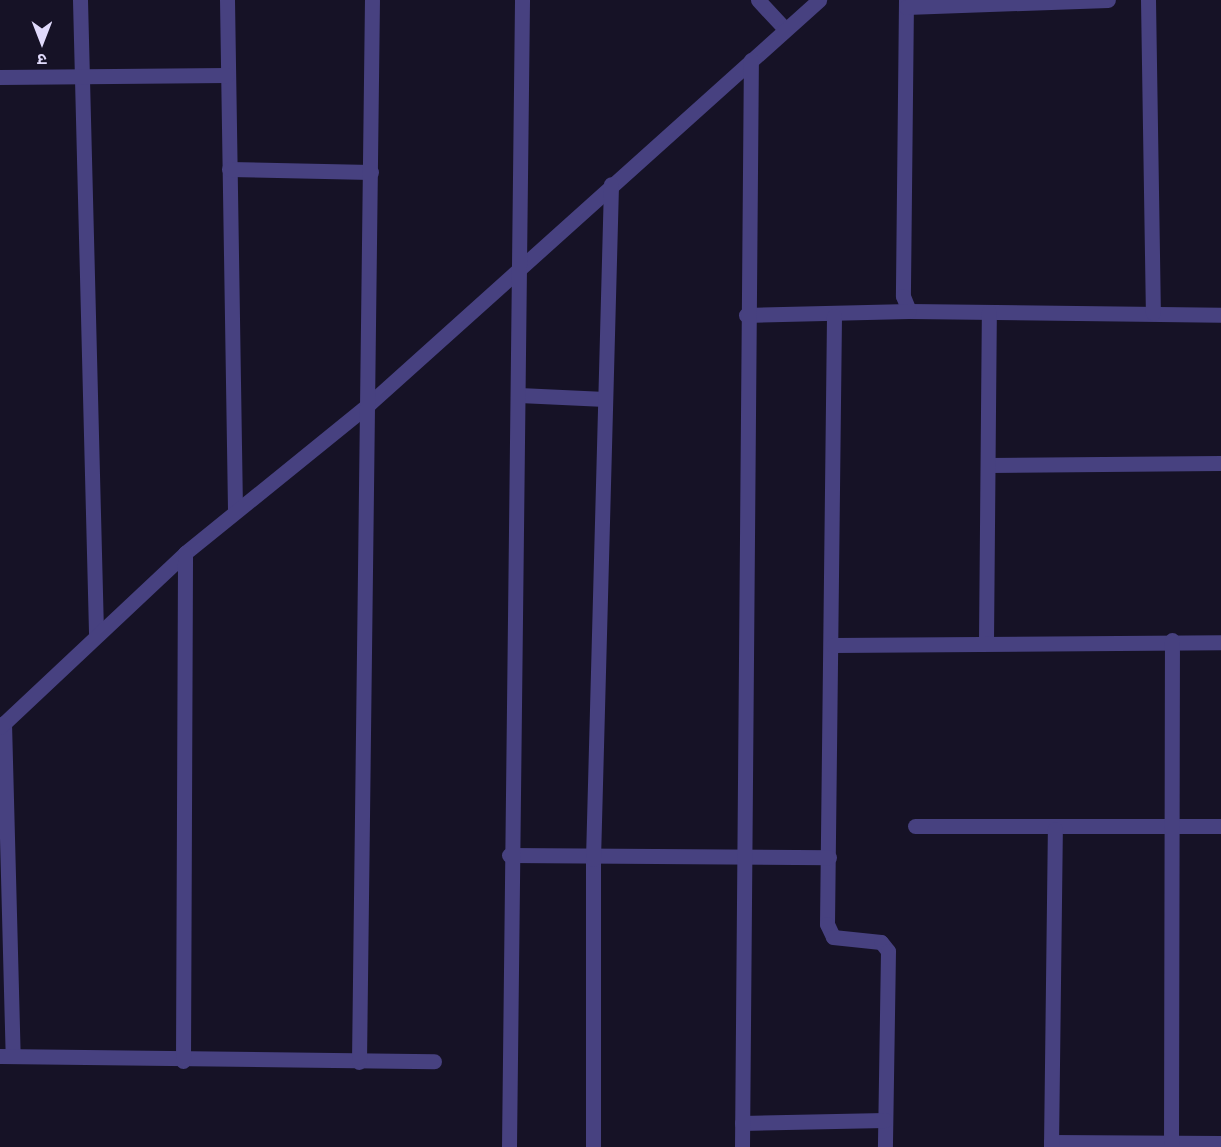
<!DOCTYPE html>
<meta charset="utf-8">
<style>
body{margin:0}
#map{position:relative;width:1221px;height:1147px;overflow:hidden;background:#161226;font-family:Manrope,"Noto Sans Devanagari",sans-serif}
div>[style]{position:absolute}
.minor>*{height:15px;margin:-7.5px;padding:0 7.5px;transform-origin:7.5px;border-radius:7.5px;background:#474180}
span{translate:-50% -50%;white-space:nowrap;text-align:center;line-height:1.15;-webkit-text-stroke:6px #161226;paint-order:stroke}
.north{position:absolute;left:12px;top:12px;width:60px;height:60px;-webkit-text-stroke:4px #161226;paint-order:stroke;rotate:180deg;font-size:16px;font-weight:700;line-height:24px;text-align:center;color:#e0dafb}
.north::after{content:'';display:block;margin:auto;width:21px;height:27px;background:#e0dafb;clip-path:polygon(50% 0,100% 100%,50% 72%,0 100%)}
</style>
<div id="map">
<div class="minor">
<div style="left:80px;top:0;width:633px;rotate:88.55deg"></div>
<div style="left:227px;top:0;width:511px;rotate:89.1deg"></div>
<div style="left:758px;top:0;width:40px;rotate:47deg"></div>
<div style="left:906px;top:0;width:296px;rotate:90.6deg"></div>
<div style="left:903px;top:296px;width:16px;rotate:68deg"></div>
<div style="left:909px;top:311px;width:312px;rotate:0.7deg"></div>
<div style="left:1148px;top:0;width:313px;rotate:89.1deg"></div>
<div style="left:906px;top:7px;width:202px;rotate:-2deg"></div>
<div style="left:0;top:77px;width:227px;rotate:-0.5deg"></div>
<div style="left:229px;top:169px;width:142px;rotate:1.2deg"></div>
<div style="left:746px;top:315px;width:163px;rotate:-1.4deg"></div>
<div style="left:834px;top:316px;width:608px;rotate:90.66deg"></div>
<div style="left:827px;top:924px;width:14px;rotate:65deg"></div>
<div style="left:833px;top:937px;width:48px;rotate:5.9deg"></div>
<div style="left:881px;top:942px;width:11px;rotate:52deg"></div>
<div style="left:888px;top:951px;width:196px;rotate:90.9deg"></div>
<div style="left:519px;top:395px;width:86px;rotate:2.7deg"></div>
<div style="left:988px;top:465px;width:233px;rotate:-0.5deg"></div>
<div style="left:986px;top:641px;width:329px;rotate:-89.5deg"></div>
<div style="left:833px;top:645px;width:388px;rotate:-0.4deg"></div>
<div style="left:4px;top:723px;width:333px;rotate:88.5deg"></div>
<div style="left:0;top:727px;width:254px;rotate:-43.2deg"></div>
<div style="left:185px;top:553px;width:237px;rotate:-39deg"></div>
<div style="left:369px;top:404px;width:605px;rotate:-41.92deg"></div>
<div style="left:915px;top:826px;width:306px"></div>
<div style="left:509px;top:855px;width:320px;rotate:0.4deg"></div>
<div style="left:0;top:1056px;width:434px;rotate:0.7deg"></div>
<div style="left:183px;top:1061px;width:508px;rotate:-89.77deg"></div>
<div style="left:359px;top:1062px;width:1062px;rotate:-89.3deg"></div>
<div style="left:742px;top:1123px;width:143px;rotate:-1.2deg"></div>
<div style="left:1051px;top:1142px;width:170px;rotate:0.3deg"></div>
<div style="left:509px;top:1147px;width:1147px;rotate:-89.35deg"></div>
<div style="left:593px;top:1147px;width:288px;rotate:-90deg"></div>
<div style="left:593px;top:859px;width:675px;rotate:-88.47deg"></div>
<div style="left:742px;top:1147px;width:1087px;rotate:-89.53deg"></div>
<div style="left:1051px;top:1147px;width:318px;rotate:-89.3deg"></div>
<div style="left:1171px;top:1147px;width:507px;rotate:-89.89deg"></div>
</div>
<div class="north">उ</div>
</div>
